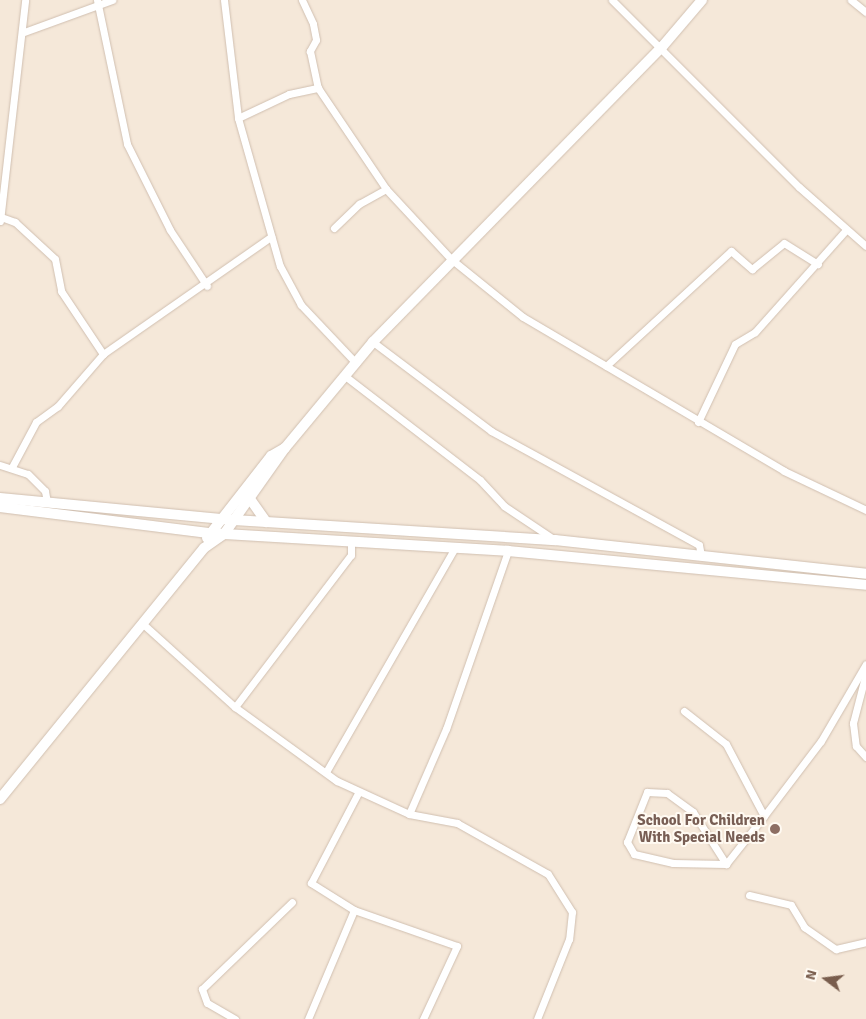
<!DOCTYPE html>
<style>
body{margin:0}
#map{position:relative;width:866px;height:1019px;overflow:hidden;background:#fdf6eb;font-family:Signika,sans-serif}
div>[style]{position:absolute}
.residential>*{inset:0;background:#f5e8d9}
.roads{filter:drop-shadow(0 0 1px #d0bfb0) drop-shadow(0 0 1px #d0bfb0)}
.street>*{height:7px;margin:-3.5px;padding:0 3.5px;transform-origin:3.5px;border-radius:3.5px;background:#fff}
.secondary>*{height:10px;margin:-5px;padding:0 5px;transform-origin:5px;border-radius:5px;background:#fff}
.dots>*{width:14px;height:14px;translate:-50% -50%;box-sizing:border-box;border:2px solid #fffaf2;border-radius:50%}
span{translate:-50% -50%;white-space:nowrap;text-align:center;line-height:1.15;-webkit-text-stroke:4px #fffaf2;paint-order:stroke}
.education-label{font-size:15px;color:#785e54;font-weight:700}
.right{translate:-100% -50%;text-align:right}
.north{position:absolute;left:801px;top:954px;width:50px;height:50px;-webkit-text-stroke:4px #fffaf2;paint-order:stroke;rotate:285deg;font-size:14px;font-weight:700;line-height:20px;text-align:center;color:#795d4d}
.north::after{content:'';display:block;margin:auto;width:18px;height:22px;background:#795d4d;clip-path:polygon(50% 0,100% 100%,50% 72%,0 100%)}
</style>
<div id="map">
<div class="residential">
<div style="clip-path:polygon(0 0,866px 0,866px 1019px,0 1019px)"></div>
</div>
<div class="roads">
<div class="street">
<div style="left:97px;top:0;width:147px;rotate:78.2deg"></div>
<div style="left:127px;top:144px;width:96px;rotate:63.4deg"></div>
<div style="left:170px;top:230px;width:67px;rotate:56.5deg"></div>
<div style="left:224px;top:0;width:119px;rotate:83.2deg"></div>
<div style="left:238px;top:118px;width:154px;rotate:74.2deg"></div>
<div style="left:280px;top:266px;width:44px;rotate:61.7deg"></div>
<div style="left:301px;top:305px;width:80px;rotate:46.5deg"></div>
<div style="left:302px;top:0;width:26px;rotate:65deg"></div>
<div style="left:313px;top:24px;width:16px;rotate:79deg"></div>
<div style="left:316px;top:40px;width:13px;rotate:119deg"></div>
<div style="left:310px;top:51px;width:38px;rotate:78deg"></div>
<div style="left:318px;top:88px;width:122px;rotate:56deg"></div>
<div style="left:386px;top:189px;width:96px;rotate:47.1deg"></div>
<div style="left:451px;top:259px;width:92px;rotate:38.9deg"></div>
<div style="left:523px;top:317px;width:303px;rotate:30.5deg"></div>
<div style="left:784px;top:471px;width:91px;rotate:25.4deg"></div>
<div style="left:612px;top:0;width:264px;rotate:45deg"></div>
<div style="left:799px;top:187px;width:89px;rotate:41.4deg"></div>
<div style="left:851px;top:0;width:19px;rotate:39deg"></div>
<div style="left:24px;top:32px;width:94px;rotate:-20deg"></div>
<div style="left:238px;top:118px;width:56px;rotate:-25.2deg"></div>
<div style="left:289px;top:94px;width:30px;rotate:-12deg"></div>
<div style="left:1px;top:217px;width:15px;rotate:20deg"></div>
<div style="left:15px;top:222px;width:54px;rotate:42.8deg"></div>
<div style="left:55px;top:259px;width:33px;rotate:79deg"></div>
<div style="left:61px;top:291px;width:76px;rotate:56.3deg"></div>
<div style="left:0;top:221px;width:222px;rotate:-83.5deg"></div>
<div style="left:334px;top:228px;width:35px;rotate:-44deg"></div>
<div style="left:359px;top:204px;width:31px;rotate:-29deg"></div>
<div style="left:373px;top:342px;width:148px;rotate:37deg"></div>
<div style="left:491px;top:431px;width:237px;rotate:28.7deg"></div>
<div style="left:699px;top:545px;width:10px;rotate:79deg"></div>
<div style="left:606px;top:366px;width:170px;rotate:-42.6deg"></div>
<div style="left:731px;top:251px;width:28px;rotate:41deg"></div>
<div style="left:752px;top:269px;width:41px;rotate:-39.1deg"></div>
<div style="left:784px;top:243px;width:40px;rotate:32deg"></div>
<div style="left:345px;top:376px;width:170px;rotate:37.6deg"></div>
<div style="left:480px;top:480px;width:35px;rotate:47deg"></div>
<div style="left:504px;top:506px;width:61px;rotate:33.7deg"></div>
<div style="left:698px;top:422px;width:86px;rotate:-64.6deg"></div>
<div style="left:735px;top:344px;width:23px;rotate:-31deg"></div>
<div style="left:755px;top:332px;width:137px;rotate:-48.3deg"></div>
<div style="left:0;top:465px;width:29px;rotate:18deg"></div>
<div style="left:28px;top:474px;width:24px;rotate:45deg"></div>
<div style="left:45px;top:491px;width:11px;rotate:80deg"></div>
<div style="left:12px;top:467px;width:51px;rotate:-61.9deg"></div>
<div style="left:36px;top:422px;width:27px;rotate:-36deg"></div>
<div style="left:58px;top:406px;width:69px;rotate:-49.1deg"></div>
<div style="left:103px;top:354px;width:205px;rotate:-34.9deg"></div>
<div style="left:143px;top:624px;width:124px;rotate:42.1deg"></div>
<div style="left:235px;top:707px;width:126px;rotate:36deg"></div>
<div style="left:337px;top:781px;width:79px;rotate:24.6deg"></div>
<div style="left:409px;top:814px;width:49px;rotate:10.6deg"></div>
<div style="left:457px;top:823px;width:104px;rotate:29.3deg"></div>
<div style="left:548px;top:874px;width:45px;rotate:57.7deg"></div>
<div style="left:572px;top:912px;width:27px;rotate:96deg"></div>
<div style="left:569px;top:939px;width:86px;rotate:111.8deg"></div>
<div style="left:866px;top:673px;width:52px;rotate:104.6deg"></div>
<div style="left:853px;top:723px;width:23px;rotate:83deg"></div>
<div style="left:856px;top:746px;width:15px;rotate:48deg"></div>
<div style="left:235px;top:707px;width:191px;rotate:-52.7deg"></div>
<div style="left:351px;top:555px;width:14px;rotate:-90deg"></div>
<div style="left:684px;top:711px;width:53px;rotate:38.2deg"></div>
<div style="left:726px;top:744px;width:81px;rotate:62.2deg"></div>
<div style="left:764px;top:816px;width:61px;rotate:128.4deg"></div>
<div style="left:326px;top:772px;width:258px;rotate:-60.1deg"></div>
<div style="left:647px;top:792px;width:20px;rotate:3deg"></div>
<div style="left:667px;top:793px;width:32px;rotate:36deg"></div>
<div style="left:693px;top:812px;width:62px;rotate:57.6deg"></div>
<div style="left:726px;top:864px;width:53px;rotate:-178.9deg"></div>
<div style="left:673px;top:863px;width:40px;rotate:-167deg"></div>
<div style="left:634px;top:854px;width:14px;rotate:-120deg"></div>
<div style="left:627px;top:842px;width:54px;rotate:-68.2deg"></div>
<div style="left:409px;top:814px;width:93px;rotate:-66.5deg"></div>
<div style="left:446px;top:729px;width:188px;rotate:-70.8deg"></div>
<div style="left:764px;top:816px;width:94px;rotate:-52.8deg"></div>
<div style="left:821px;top:741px;width:89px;rotate:-59.7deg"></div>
<div style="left:749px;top:895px;width:43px;rotate:13.4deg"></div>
<div style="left:791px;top:905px;width:26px;rotate:59deg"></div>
<div style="left:804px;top:927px;width:39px;rotate:35deg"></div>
<div style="left:836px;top:949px;width:31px;rotate:-13deg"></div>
<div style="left:354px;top:910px;width:109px;rotate:19.3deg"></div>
<div style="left:457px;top:946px;width:81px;rotate:115deg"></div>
<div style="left:235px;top:1019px;width:32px;rotate:-150deg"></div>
<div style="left:207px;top:1003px;width:15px;rotate:-110deg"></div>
<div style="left:202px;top:989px;width:125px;rotate:-44deg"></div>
<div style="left:308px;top:1019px;width:118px;rotate:-67.1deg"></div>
<div style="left:354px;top:910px;width:51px;rotate:-147.9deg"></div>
<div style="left:311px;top:883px;width:102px;rotate:-62.4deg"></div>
</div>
<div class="secondary">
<div style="left:248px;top:496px;width:32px;rotate:55deg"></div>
<div style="left:0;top:498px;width:235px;rotate:5.4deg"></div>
<div style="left:234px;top:520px;width:322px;rotate:3.6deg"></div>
<div style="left:555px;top:540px;width:313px;rotate:6.2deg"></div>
<div style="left:0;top:507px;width:210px;rotate:7.1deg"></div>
<div style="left:208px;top:533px;width:301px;rotate:3.4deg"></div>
<div style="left:508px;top:551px;width:360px;rotate:5.4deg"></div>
<div style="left:207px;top:538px;width:104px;rotate:-52deg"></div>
<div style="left:271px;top:456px;width:16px;rotate:-30deg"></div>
<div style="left:0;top:799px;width:323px;rotate:-50.9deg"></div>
<div style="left:204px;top:548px;width:24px;rotate:-35deg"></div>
<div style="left:224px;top:534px;width:105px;rotate:-54.7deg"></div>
<div style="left:285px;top:448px;width:138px;rotate:-50.3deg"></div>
<div style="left:373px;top:342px;width:413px;rotate:-45.6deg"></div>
<div style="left:662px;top:47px;width:62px;rotate:-49.6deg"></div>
</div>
</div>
<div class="dots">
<div style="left:775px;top:829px;background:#8d6e63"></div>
</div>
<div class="education-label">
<span class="right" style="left:765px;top:829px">School For Children<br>With Special Needs</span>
</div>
<div class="north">N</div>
</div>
